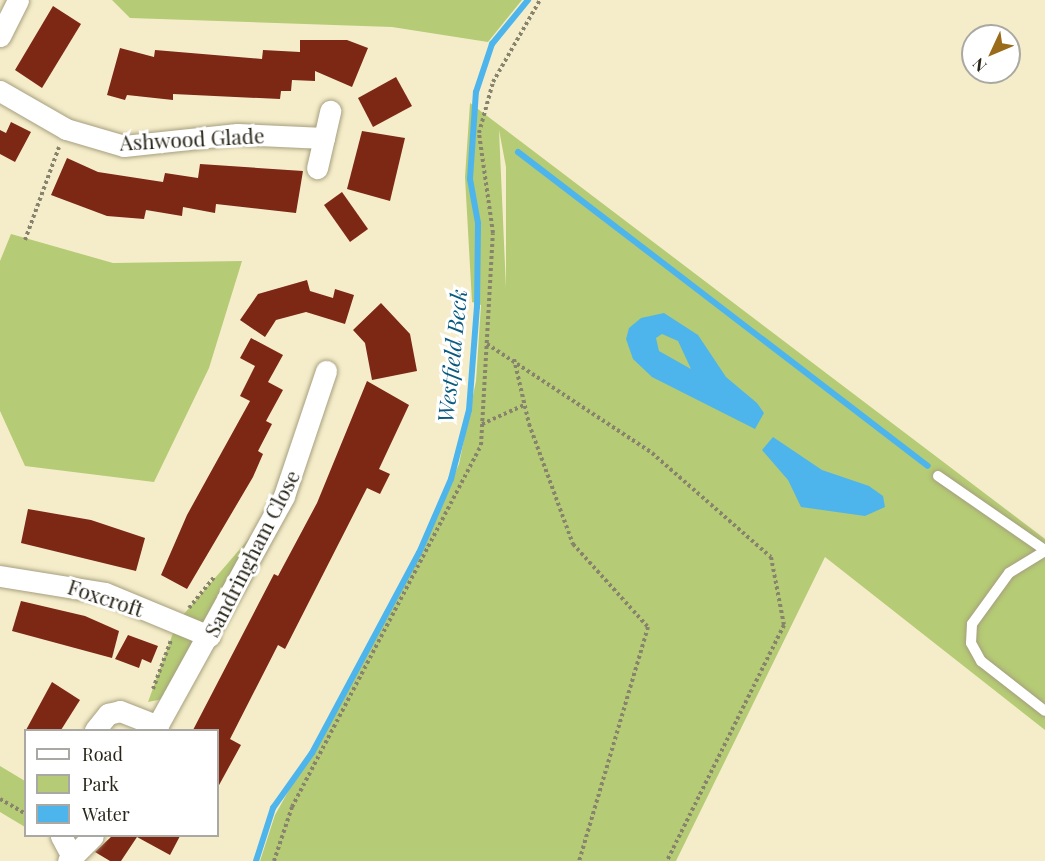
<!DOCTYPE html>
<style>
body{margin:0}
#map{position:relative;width:1045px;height:861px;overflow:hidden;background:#f5edca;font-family:"Playfair Display",serif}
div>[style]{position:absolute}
.green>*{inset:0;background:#b5cb75}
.water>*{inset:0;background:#4eb5ec}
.stream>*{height:6px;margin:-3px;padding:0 3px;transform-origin:3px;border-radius:3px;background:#4eb5ec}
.building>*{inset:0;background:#7d2715}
.path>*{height:4px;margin-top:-2px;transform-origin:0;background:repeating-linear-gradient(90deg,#88836c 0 3px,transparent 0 6px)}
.roads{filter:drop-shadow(0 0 2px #a69f7e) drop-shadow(0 0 2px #a69f7e)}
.service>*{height:10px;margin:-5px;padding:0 5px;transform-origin:5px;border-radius:5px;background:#fff}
.minor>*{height:21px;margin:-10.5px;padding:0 10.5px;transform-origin:10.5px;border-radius:10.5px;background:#fff}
span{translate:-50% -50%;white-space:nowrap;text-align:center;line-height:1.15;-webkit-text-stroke:6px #fff;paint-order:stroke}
.street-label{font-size:21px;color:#292619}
.water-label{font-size:22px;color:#095b80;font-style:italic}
.legend{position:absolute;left:24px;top:729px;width:195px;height:108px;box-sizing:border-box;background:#fff;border:2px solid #a9a8a3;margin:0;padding:8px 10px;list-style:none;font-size:18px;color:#292619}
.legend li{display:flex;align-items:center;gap:12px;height:30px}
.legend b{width:30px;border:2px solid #a9a8a3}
.north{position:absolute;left:961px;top:24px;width:60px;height:60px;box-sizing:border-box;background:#fff;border:2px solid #a9a8a3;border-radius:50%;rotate:226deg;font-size:16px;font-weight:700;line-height:24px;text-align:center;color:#292619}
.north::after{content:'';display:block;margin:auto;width:21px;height:27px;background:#996b1b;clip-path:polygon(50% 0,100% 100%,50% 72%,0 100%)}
</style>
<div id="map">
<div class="green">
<div style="clip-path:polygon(112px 0,522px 0,488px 42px,392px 27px,130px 18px)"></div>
<div style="clip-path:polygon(evenodd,470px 103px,1045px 539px,1045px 730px,825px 557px,676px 861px,260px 861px,275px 815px,415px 565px,459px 464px,476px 381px,481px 305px,472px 302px,465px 177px,470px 103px,499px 130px,506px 167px,506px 288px,499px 130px)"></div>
<div style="clip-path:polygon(11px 234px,113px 263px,242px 261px,209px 368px,154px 482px,25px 466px,0 411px,0 261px)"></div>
<div style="clip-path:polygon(259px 527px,163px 699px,148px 702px,177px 622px)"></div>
<div style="clip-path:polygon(0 766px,25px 781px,25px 827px,0 812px)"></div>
</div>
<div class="water">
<div style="clip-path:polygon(evenodd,664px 313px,698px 335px,726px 377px,757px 403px,764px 413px,755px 429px,652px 377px,633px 359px,626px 339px,629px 328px,641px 318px,664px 313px,662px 334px,678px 341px,691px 369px,659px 351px,656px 338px,662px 334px)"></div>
<div style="clip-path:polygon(773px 437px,822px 470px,869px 486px,883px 496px,885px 507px,865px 516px,801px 507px,788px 480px,762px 450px)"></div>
</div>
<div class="stream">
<div style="left:518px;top:152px;width:516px;rotate:37.45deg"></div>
<div style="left:256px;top:861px;width:56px;rotate:-72.2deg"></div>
<div style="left:273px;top:808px;width:67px;rotate:-54.7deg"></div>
<div style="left:312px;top:753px;width:227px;rotate:-61.9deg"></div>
<div style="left:419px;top:553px;width:81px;rotate:-66.6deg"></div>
<div style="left:451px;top:479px;width:71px;rotate:-75.4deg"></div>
<div style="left:469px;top:410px;width:103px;rotate:-85.6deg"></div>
<div style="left:477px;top:307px;width:84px;rotate:-89.3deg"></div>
<div style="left:478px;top:223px;width:45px;rotate:-100.3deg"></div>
<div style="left:470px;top:179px;width:87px;rotate:-86.1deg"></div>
<div style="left:476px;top:92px;width:51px;rotate:-71.6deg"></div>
<div style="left:492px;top:44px;width:57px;rotate:-50.7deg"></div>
</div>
<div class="building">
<div style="clip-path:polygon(53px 6px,81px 24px,42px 88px,15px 70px)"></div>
<div style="clip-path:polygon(300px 40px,347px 40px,368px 48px,352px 87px,315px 71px,315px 81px,292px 80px,291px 91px,281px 91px,280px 99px,173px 94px,173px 100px,127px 95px,125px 100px,107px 95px,120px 48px,154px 57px,155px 50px,262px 59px,263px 50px,300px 52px)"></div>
<div style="clip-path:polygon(396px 77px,412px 106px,373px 127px,358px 98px)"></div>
<div style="clip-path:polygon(11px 122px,31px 132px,15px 162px,0 154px,0 130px,6px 133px)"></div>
<div style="clip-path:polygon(362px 131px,405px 138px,390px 201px,347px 189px)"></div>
<div style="clip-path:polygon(67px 158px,98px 172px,163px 182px,165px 173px,198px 178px,200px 164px,303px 171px,296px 213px,216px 204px,215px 213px,183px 207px,182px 216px,146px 210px,144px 219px,107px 216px,51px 195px)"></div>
<div style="clip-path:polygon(342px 192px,368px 229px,350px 242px,324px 205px)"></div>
<div style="clip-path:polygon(307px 280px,310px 291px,333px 298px,335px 289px,354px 295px,345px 324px,306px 312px,276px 320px,265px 337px,240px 320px,258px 294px)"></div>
<div style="clip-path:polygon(381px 303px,410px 334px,417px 371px,372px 380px,365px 343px,353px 330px)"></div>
<div style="clip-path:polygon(251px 338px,283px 355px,268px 382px,283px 390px,266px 421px,272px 424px,258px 451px,263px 454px,253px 477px,187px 589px,161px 575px,187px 515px,250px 401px,240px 396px,255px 366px,240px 358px)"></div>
<div style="clip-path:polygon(367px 381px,409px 405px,379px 469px,390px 474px,380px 494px,367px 488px,285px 649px,278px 645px,230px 739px,241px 745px,218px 787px,218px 730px,193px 730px,274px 574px,278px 576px,317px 503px)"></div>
<div style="clip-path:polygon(28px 509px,91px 520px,145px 538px,136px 571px,21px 543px)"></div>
<div style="clip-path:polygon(21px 601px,85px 616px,119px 631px,112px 658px,12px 631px)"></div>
<div style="clip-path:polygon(128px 635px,158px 646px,151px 663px,142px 659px,139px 668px,115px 659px)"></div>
<div style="clip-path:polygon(52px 682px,80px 700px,61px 730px,26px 730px)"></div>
<div style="clip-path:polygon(112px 836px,180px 836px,170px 855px,137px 837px,121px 861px,110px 861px,95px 852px)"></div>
</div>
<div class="path">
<div style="left:25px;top:240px;width:99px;rotate:-69.9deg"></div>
<div style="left:487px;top:344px;width:198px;rotate:33.4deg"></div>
<div style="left:652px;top:453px;width:158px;rotate:41.2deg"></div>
<div style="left:771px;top:557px;width:69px;rotate:79.2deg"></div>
<div style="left:784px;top:625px;width:263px;rotate:116.4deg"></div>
<div style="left:514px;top:359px;width:67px;rotate:77deg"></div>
<div style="left:529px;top:424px;width:128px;rotate:69.9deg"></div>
<div style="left:573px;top:544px;width:112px;rotate:47.9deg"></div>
<div style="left:648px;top:627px;width:244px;rotate:106.4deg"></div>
<div style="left:482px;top:424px;width:46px;rotate:-24.3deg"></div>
<div style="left:189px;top:608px;width:41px;rotate:-50.9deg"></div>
<div style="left:153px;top:689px;width:52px;rotate:-69.8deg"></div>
<div style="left:0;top:799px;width:30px;rotate:30deg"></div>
<div style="left:274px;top:861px;width:57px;rotate:-71.6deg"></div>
<div style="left:292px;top:807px;width:408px;rotate:-62.4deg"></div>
<div style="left:481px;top:445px;width:212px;rotate:-86.8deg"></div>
<div style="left:493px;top:233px;width:101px;rotate:-98deg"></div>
<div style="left:479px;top:133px;width:53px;rotate:-74.6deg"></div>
<div style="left:493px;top:82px;width:95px;rotate:-60.2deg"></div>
</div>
<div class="roads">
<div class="service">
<div style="left:938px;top:476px;width:130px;rotate:34.7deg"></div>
<div style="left:1045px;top:551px;width:42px;rotate:148.6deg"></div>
<div style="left:1009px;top:573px;width:63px;rotate:126deg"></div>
<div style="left:972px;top:624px;width:19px;rotate:93deg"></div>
<div style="left:971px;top:643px;width:21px;rotate:61deg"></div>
<div style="left:981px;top:661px;width:81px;rotate:38deg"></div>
</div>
<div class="minor">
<div style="left:0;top:36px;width:40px;rotate:-63.4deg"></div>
<div style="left:0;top:91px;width:76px;rotate:29.9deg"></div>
<div style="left:66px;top:129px;width:60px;rotate:16.3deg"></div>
<div style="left:124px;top:146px;width:114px;rotate:-6.1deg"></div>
<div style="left:237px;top:134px;width:87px;rotate:2.6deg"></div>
<div style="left:324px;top:138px;width:31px;rotate:103deg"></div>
<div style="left:324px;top:138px;width:28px;rotate:-77deg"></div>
<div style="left:0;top:576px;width:106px;rotate:9.2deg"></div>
<div style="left:105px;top:593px;width:113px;rotate:22.5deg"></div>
<div style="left:95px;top:730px;width:21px;rotate:-51deg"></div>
<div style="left:108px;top:714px;width:12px;rotate:-14deg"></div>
<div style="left:120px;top:711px;width:41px;rotate:21.5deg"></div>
<div style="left:155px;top:730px;width:267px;rotate:-61.1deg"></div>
<div style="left:284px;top:496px;width:132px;rotate:-71.4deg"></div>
<div style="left:61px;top:836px;width:24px;rotate:62deg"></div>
<div style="left:68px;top:861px;width:35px;rotate:-45deg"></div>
</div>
</div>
<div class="street-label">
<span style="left:192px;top:138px;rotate:-3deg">Ashwood Glade</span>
<span style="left:251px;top:553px;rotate:-63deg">Sandringham Close</span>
<span style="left:106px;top:597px;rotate:18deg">Foxcroft</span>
</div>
<div class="water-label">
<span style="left:452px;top:356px;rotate:-84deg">Westfield Beck</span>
</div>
<ul class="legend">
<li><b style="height:8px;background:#fff"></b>Road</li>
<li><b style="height:16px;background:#b5cb75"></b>Park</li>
<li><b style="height:16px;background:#4eb5ec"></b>Water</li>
</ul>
<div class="north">N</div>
</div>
